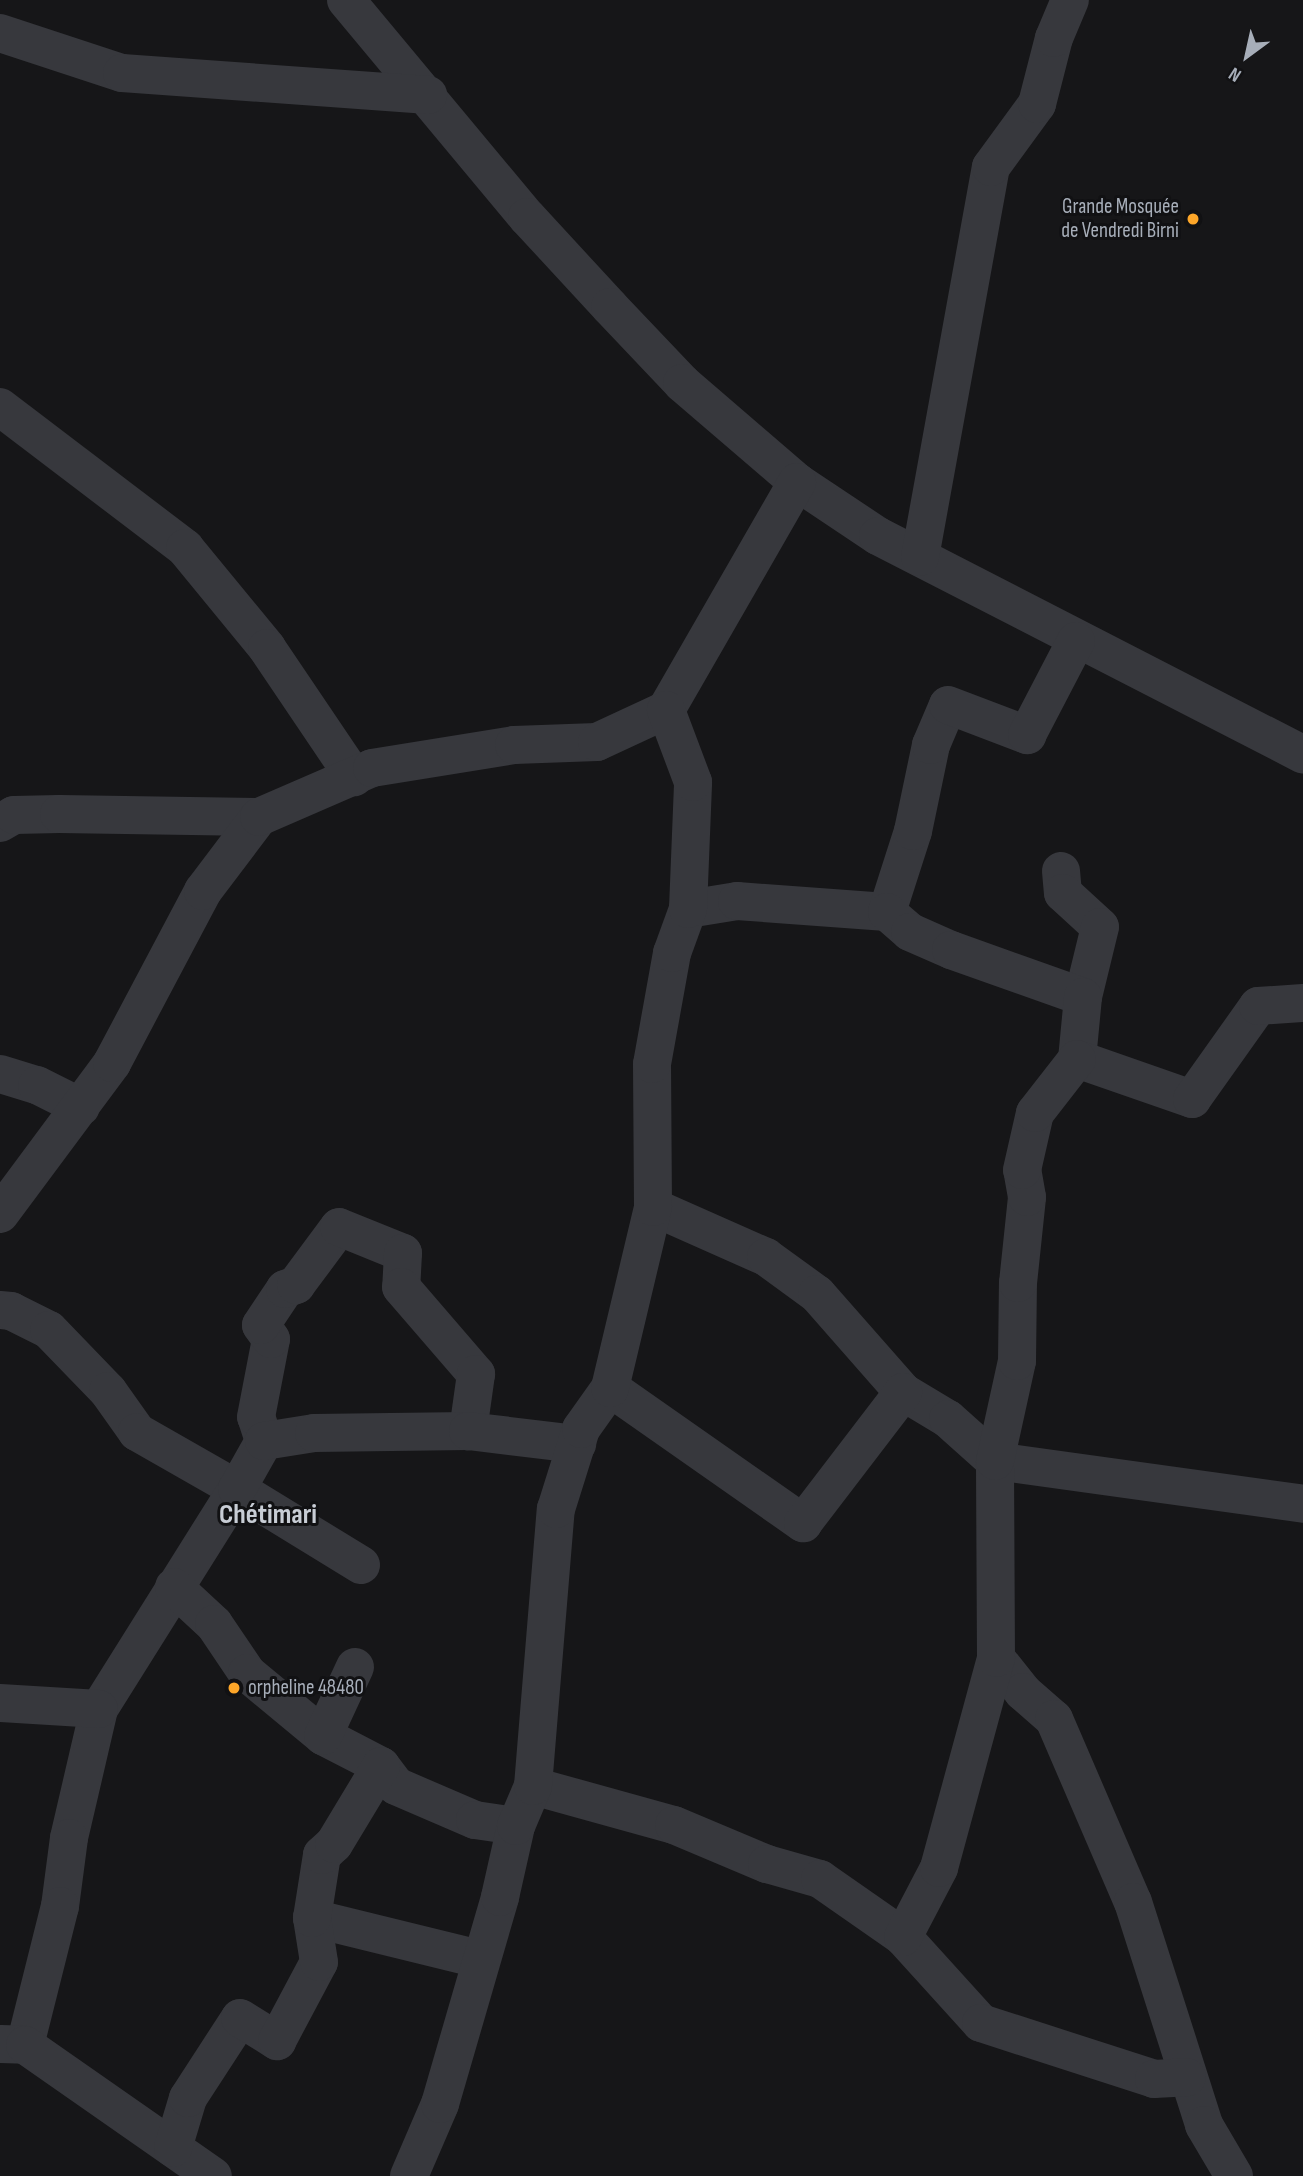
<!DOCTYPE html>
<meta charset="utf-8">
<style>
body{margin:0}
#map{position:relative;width:1303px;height:2176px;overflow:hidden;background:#161618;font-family:"Sofia Sans Condensed",sans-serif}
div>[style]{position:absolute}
.minor>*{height:38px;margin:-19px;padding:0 19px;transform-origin:19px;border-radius:19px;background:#37383d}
.dots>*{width:19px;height:19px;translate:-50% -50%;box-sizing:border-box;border:4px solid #111113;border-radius:50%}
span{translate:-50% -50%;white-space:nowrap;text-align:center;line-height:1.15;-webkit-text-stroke:6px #111113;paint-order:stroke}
.poi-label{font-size:21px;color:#a7aeb9}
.right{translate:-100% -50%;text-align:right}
.left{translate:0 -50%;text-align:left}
.district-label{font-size:28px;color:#c8cdd5;font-weight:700}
.north{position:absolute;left:1212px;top:21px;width:70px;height:70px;-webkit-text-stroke:5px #111113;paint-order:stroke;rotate:213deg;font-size:19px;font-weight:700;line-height:28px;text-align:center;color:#a7aeb9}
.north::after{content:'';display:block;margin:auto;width:24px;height:32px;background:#a7aeb9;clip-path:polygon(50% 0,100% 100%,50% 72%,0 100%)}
</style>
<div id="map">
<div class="minor">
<div style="left:346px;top:0;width:283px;rotate:50.2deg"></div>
<div style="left:527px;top:217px;width:122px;rotate:47.3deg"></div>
<div style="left:610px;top:307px;width:105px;rotate:46.5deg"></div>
<div style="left:682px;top:383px;width:152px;rotate:40.7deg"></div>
<div style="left:797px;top:482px;width:97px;rotate:33.7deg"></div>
<div style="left:878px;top:536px;width:478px;rotate:27.2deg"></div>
<div style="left:0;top:33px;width:128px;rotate:18.2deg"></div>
<div style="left:122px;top:73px;width:307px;rotate:4.1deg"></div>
<div style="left:0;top:407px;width:233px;rotate:37.3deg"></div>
<div style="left:185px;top:548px;width:129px;rotate:50.6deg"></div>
<div style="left:267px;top:648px;width:156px;rotate:56deg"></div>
<div style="left:920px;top:557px;width:396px;rotate:-79.7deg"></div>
<div style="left:991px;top:167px;width:78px;rotate:-53.9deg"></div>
<div style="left:1037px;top:104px;width:68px;rotate:-75.6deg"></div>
<div style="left:1054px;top:38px;width:41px;rotate:-67.2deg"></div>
<div style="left:0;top:823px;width:16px;rotate:-30deg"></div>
<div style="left:14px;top:815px;width:45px;rotate:-1.3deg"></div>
<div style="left:59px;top:814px;width:200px;rotate:0.9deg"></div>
<div style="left:1061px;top:871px;width:22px;rotate:85deg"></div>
<div style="left:1063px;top:893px;width:50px;rotate:42.6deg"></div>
<div style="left:1100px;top:927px;width:72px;rotate:103.7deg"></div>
<div style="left:688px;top:909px;width:50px;rotate:-9.3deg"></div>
<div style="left:737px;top:901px;width:150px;rotate:4.2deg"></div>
<div style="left:887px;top:912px;width:85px;rotate:-72.2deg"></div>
<div style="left:913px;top:831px;width:88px;rotate:-78.2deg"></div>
<div style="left:931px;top:745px;width:43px;rotate:-67deg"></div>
<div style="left:948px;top:705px;width:85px;rotate:20.8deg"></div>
<div style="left:1027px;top:735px;width:106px;rotate:-62.5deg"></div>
<div style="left:887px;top:912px;width:30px;rotate:41deg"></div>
<div style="left:910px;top:932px;width:45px;rotate:23.7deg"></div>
<div style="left:951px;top:950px;width:140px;rotate:19.6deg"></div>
<div style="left:1083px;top:997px;width:62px;rotate:95.5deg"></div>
<div style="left:1077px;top:1059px;width:122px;rotate:19.2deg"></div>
<div style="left:1192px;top:1099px;width:114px;rotate:-54.6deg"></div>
<div style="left:1258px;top:1006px;width:45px;rotate:-3.8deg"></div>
<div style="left:0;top:1074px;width:39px;rotate:17deg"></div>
<div style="left:37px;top:1085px;width:49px;rotate:26.6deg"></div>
<div style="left:653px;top:1207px;width:124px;rotate:23.9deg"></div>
<div style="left:766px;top:1257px;width:63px;rotate:36deg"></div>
<div style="left:817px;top:1294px;width:130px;rotate:48.7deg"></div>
<div style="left:903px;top:1392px;width:52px;rotate:31deg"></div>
<div style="left:948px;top:1419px;width:63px;rotate:41.8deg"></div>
<div style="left:995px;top:1461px;width:311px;rotate:7.9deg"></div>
<div style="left:0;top:1214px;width:188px;rotate:-53.4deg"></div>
<div style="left:112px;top:1063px;width:195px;rotate:-62.1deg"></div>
<div style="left:203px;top:891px;width:93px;rotate:-52.9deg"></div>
<div style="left:259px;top:817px;width:123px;rotate:-23.4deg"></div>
<div style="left:372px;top:768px;width:144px;rotate:-9.2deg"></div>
<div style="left:514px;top:745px;width:83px;rotate:-2.1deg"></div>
<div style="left:597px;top:742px;width:76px;rotate:-24.9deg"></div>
<div style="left:666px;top:710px;width:263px;rotate:-60.1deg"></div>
<div style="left:0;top:1310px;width:11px;rotate:5deg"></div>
<div style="left:11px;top:1311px;width:42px;rotate:26.6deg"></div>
<div style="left:49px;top:1330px;width:85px;rotate:46deg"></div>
<div style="left:108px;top:1391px;width:50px;rotate:54.7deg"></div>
<div style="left:137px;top:1432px;width:115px;rotate:29.7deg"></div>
<div style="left:237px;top:1489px;width:260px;rotate:122.1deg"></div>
<div style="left:99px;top:1709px;width:132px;rotate:103.1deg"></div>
<div style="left:69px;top:1838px;width:69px;rotate:97.5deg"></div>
<div style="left:60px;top:1906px;width:143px;rotate:104.1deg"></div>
<div style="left:610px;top:1388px;width:236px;rotate:35deg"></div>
<div style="left:803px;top:1523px;width:165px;rotate:-52.6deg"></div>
<div style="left:264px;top:1441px;width:25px;rotate:-108deg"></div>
<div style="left:256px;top:1417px;width:79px;rotate:-79.1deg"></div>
<div style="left:271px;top:1339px;width:17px;rotate:-126deg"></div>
<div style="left:261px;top:1325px;width:43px;rotate:-56.3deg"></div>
<div style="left:285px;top:1289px;width:12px;rotate:-20deg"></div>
<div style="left:296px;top:1285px;width:72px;rotate:-53.4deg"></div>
<div style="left:339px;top:1227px;width:69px;rotate:22.1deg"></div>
<div style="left:403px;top:1253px;width:34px;rotate:93deg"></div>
<div style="left:401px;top:1287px;width:115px;rotate:49.2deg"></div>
<div style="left:476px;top:1374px;width:58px;rotate:98deg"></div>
<div style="left:361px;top:1565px;width:145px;rotate:-148.5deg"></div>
<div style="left:237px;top:1489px;width:55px;rotate:-60.6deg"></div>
<div style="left:264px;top:1441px;width:51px;rotate:-9.1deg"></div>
<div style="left:314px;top:1433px;width:154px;rotate:-0.7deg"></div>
<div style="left:468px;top:1431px;width:110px;rotate:6.8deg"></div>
<div style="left:174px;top:1587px;width:54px;rotate:42.8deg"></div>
<div style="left:214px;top:1624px;width:59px;rotate:56deg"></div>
<div style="left:247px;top:1673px;width:99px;rotate:39.7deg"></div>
<div style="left:323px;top:1736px;width:65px;rotate:27.3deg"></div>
<div style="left:381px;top:1766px;width:25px;rotate:53deg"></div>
<div style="left:396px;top:1786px;width:86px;rotate:23.3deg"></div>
<div style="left:475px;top:1820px;width:41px;rotate:8.3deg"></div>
<div style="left:996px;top:1658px;width:43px;rotate:51.5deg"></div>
<div style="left:1023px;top:1692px;width:41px;rotate:41.1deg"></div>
<div style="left:1054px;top:1719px;width:199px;rotate:66.7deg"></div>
<div style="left:1133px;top:1902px;width:234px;rotate:72.3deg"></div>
<div style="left:1204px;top:2125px;width:59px;rotate:59.5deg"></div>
<div style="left:0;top:1703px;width:99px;rotate:3.5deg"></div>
<div style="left:323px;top:1736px;width:76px;rotate:-65.1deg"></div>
<div style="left:533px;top:1786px;width:146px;rotate:15.5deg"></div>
<div style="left:674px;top:1825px;width:101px;rotate:22.8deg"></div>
<div style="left:767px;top:1864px;width:55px;rotate:15.8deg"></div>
<div style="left:820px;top:1879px;width:101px;rotate:34.9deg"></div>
<div style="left:903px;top:1937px;width:116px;rotate:47.8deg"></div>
<div style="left:981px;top:2023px;width:182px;rotate:17.9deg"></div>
<div style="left:1154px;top:2079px;width:33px;rotate:-3deg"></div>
<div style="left:312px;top:1918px;width:172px;rotate:13.8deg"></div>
<div style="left:903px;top:1937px;width:78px;rotate:-62.4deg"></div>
<div style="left:939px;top:1868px;width:218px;rotate:-74.8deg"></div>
<div style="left:996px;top:1658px;width:197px;rotate:-90.3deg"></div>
<div style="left:995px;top:1461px;width:102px;rotate:-77.6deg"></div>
<div style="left:1017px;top:1361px;width:78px;rotate:-89.3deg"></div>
<div style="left:1018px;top:1283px;width:86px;rotate:-84deg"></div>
<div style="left:1027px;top:1197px;width:27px;rotate:-100deg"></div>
<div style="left:1022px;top:1170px;width:58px;rotate:-77.2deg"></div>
<div style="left:1035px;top:1113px;width:68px;rotate:-52.1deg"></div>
<div style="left:1px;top:2044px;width:24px;rotate:2deg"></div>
<div style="left:25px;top:2045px;width:229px;rotate:34.9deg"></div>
<div style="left:173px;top:2148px;width:52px;rotate:-73.3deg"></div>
<div style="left:188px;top:2098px;width:95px;rotate:-57deg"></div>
<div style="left:240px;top:2018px;width:44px;rotate:31.9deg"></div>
<div style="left:277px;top:2041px;width:89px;rotate:-62deg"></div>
<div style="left:319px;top:1962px;width:45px;rotate:-99deg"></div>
<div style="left:312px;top:1918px;width:64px;rotate:-81deg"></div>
<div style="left:322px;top:1855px;width:16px;rotate:-43deg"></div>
<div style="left:334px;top:1844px;width:91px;rotate:-58.9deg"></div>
<div style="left:409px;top:2176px;width:78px;rotate:-66.7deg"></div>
<div style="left:440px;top:2104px;width:216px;rotate:-73.8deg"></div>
<div style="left:500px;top:1897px;width:73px;rotate:-77.3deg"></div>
<div style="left:516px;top:1826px;width:43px;rotate:-67deg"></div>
<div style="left:533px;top:1786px;width:278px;rotate:-85.3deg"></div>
<div style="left:556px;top:1509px;width:84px;rotate:-72.6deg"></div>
<div style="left:581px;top:1429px;width:50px;rotate:-54.7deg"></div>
<div style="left:610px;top:1388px;width:186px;rotate:-76.6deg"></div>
<div style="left:653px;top:1207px;width:143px;rotate:-90.4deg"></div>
<div style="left:652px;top:1064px;width:113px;rotate:-79.8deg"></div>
<div style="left:672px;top:953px;width:47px;rotate:-70deg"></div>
<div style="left:688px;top:909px;width:127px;rotate:-87.7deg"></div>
<div style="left:693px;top:782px;width:77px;rotate:-110.6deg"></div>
</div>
<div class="dots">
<div style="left:1193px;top:219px;background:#fda629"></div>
<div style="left:234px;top:1688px;background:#fda629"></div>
</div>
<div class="poi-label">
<span class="right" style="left:1179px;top:219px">Grande Mosquée<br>de Vendredi Birni</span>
<span class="left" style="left:248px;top:1688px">orpheline 48480</span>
</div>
<div class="district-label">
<span style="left:268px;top:1515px">Chétimari</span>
</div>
<div class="north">N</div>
</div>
